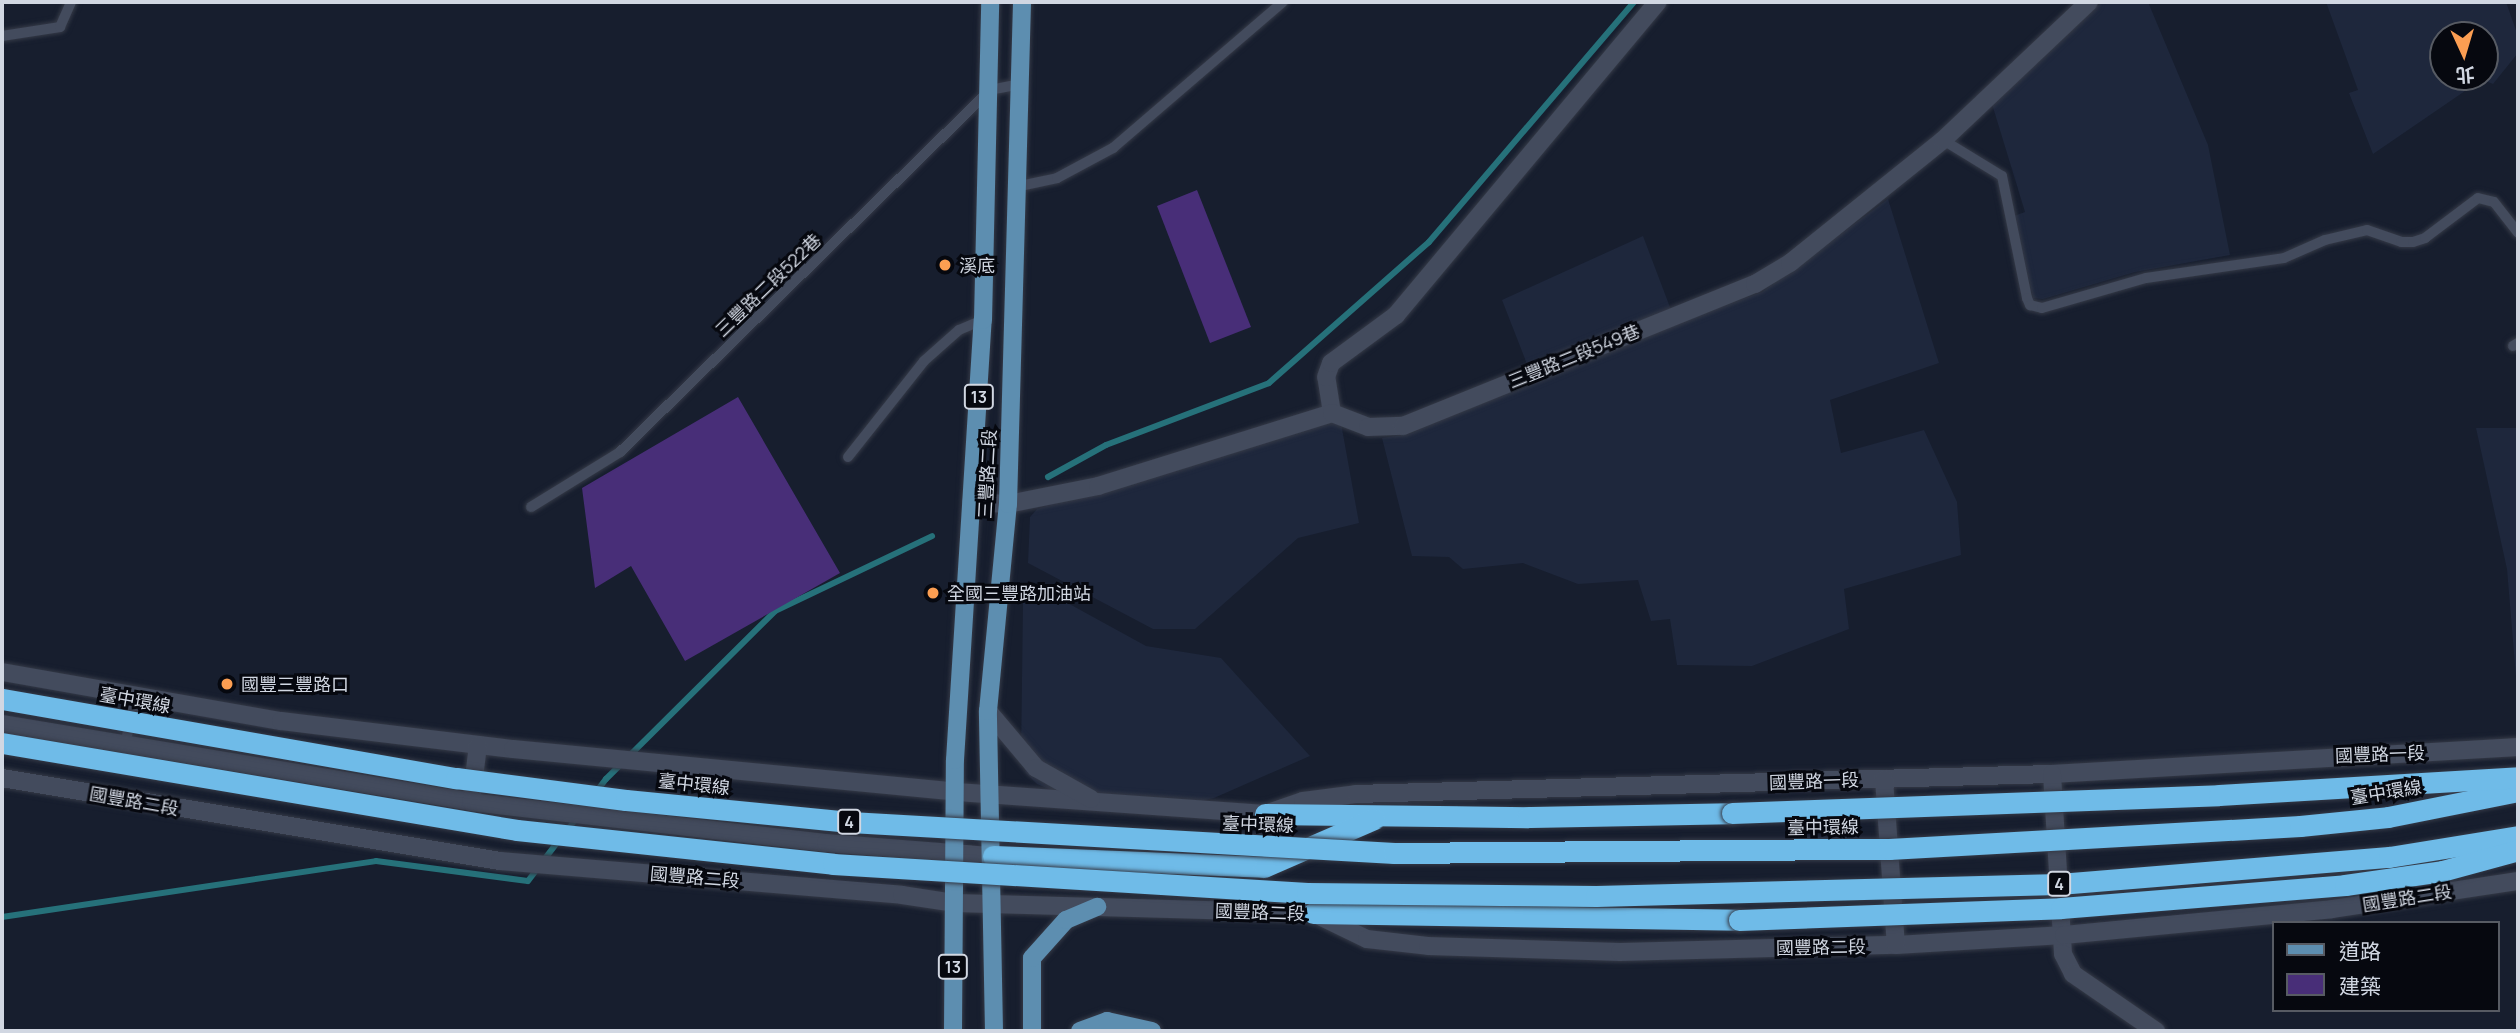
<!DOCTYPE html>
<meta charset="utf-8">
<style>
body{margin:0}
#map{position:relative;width:2520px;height:1033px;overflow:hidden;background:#171e2e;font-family:Manrope,"Noto Sans TC",sans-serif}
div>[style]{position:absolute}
.built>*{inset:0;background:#1e273c}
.stream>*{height:6px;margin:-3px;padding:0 3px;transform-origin:3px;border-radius:3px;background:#26717a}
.building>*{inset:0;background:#482e78}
.roads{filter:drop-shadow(0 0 2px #353a47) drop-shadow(0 0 2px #353a47)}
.lane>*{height:10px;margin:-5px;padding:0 5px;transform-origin:5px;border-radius:5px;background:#434b5d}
.street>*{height:18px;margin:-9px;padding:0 9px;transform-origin:9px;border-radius:9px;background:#434b5d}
.secondary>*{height:18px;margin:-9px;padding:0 9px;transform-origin:9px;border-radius:9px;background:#434b5d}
.primary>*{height:18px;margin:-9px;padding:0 9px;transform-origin:9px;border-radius:9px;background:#5d8eb0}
.highway>*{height:21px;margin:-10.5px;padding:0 10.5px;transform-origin:10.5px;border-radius:10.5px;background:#6fbbe8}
.bridges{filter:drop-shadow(0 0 2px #353a47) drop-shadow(0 0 2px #353a47)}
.highway-bridge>*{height:21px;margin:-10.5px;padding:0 10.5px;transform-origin:10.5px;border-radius:10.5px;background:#6fbbe8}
.dots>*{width:19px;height:19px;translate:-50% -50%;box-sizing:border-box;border:4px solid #06080f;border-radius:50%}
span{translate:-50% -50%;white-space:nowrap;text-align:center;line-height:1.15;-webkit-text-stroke:6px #06080f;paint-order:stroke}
.shield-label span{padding:2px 5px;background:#06080f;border:2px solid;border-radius:5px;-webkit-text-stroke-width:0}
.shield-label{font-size:16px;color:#d1d7e2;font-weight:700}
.poi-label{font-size:18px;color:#d1d7e2}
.left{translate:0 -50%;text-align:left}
.street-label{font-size:18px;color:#d1d7e2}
.frame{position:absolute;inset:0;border:4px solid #d1d7e2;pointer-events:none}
.legend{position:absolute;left:2272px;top:921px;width:228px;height:91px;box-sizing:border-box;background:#06080f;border:2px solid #575b63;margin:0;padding:9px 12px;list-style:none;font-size:21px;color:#d1d7e2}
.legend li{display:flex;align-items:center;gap:14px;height:35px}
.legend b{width:35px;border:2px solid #575b63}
.north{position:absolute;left:2429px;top:21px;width:70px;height:70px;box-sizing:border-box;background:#06080f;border:2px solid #575b63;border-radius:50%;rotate:176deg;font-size:19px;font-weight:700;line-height:28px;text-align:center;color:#d1d7e2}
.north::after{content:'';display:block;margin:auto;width:24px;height:32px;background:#fc9e52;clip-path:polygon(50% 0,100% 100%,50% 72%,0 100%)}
</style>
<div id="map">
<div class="built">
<div style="clip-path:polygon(2102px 2px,2148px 2px,2208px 145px,2230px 255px,2135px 272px,2043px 299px,2033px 298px,2014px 216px,2025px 212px,1992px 104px)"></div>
<div style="clip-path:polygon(2326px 2px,2506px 2px,2518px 36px,2518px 53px,2493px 84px,2476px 77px,2485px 77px,2485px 35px,2443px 35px,2443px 77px,2473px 77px,2465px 91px,2373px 154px,2349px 93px,2358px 90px)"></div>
<div style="clip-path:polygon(1888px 199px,1939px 363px,1830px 400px,1841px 453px,1924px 430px,1957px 502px,1961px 555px,1844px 589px,1849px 629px,1752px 666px,1677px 665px,1670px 619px,1651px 621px,1638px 580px,1578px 584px,1523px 563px,1463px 569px,1449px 557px,1412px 556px,1382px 438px,1408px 434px,1534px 382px,1502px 300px,1643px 236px,1676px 323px,1762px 292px)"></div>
<div style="clip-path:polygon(1328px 421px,1341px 423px,1359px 523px,1298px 538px,1195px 629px,1153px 629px,1028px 563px,1030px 517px,1037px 509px)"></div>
<div style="clip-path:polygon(2476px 428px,2518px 428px,2518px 701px,2507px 569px)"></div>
<div style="clip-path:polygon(1053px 595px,1146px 646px,1221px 658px,1310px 756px,1214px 798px,1162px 809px,1087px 805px,1037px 784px,1026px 773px,1021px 757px,1023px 602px)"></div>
</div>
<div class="stream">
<div style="left:1048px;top:477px;width:66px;rotate:-28.9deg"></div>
<div style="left:1106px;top:445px;width:174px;rotate:-20.8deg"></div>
<div style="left:1269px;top:383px;width:213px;rotate:-41.4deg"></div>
<div style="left:1429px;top:242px;width:316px;rotate:-49.5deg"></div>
<div style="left:566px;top:832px;width:66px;rotate:-53deg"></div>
<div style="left:606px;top:779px;width:238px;rotate:-44.8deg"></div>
<div style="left:775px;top:611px;width:174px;rotate:-25.5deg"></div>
<div style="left:2px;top:917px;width:378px;rotate:-8.5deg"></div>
<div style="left:376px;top:861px;width:153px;rotate:7.5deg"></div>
<div style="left:528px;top:881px;width:51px;rotate:-52.9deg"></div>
</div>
<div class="building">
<div style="clip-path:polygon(1197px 190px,1251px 327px,1210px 343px,1157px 206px)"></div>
<div style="clip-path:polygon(738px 397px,840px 573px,685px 661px,631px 566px,595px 588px,582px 488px)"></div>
</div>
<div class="roads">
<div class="lane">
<div style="left:2px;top:36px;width:59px;rotate:-8.8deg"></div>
<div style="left:60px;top:27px;width:27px;rotate:-66deg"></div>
<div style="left:1943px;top:140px;width:69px;rotate:31.4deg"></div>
<div style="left:2002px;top:176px;width:125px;rotate:78.4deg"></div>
<div style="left:2027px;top:298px;width:8px;rotate:67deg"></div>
<div style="left:2030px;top:305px;width:12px;rotate:14deg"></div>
<div style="left:2042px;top:308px;width:108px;rotate:-16.1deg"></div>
<div style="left:2146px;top:278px;width:139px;rotate:-8.2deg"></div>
<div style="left:2284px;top:258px;width:45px;rotate:-23.7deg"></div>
<div style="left:2325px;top:240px;width:43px;rotate:-13.4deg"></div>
<div style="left:2367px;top:230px;width:36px;rotate:19deg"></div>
<div style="left:2401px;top:242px;width:12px"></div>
<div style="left:2413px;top:242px;width:13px;rotate:-18deg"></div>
<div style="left:2425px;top:238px;width:66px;rotate:-37deg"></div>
<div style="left:2478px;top:198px;width:16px;rotate:14deg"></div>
<div style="left:2494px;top:202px;width:39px;rotate:52deg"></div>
<div style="left:1020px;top:186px;width:38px;rotate:-12deg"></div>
<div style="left:1057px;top:178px;width:64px;rotate:-28.2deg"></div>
<div style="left:1113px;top:148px;width:224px;rotate:-40.7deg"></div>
<div style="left:2513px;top:346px;width:6px;rotate:-31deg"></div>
<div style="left:848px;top:457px;width:122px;rotate:-51.6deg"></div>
<div style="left:924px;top:361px;width:47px;rotate:-41.5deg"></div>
<div style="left:959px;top:330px;width:26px;rotate:-23deg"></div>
<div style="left:531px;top:507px;width:105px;rotate:-31.7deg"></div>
<div style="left:620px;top:452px;width:518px;rotate:-44.37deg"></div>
<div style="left:990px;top:90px;width:33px;rotate:-11deg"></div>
<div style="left:125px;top:744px;width:51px;rotate:-76.5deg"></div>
</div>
<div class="street">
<div style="left:1332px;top:413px;width:36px;rotate:-99deg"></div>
<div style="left:1326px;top:377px;width:15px;rotate:-70deg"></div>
<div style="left:1331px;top:363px;width:81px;rotate:-36.4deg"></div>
<div style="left:1396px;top:315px;width:408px;rotate:-50.1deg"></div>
<div style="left:2px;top:672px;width:283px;rotate:10deg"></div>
<div style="left:281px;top:721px;width:234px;rotate:6.9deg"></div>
<div style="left:513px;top:749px;width:446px;rotate:5.5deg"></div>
<div style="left:957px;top:792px;width:309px;rotate:4.1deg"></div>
<div style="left:1265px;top:814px;width:40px;rotate:-18.9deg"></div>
<div style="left:1303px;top:801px;width:53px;rotate:-7.5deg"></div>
<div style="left:1356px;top:794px;width:696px;rotate:-1.65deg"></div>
<div style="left:2052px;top:774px;width:467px;rotate:-3.3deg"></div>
<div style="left:988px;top:711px;width:75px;rotate:49.9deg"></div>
<div style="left:1036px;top:768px;width:63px;rotate:29.4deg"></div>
<div style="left:2px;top:724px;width:475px;rotate:9.4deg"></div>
<div style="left:471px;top:802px;width:357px;rotate:6.6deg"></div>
<div style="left:826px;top:843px;width:168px;rotate:4.5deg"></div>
<div style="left:2052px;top:774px;width:180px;rotate:86.5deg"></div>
<div style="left:2063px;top:954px;width:22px;rotate:63deg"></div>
<div style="left:2073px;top:974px;width:101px;rotate:34.5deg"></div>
<div style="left:2px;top:778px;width:505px;rotate:9.46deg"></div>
<div style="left:500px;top:861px;width:403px;rotate:4.8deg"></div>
<div style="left:902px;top:895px;width:54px;rotate:8.6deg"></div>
<div style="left:955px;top:903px;width:358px;rotate:1.6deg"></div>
<div style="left:1313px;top:913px;width:60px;rotate:25.7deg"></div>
<div style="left:1367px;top:939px;width:61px;rotate:6.5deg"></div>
<div style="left:1428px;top:946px;width:192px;rotate:1.8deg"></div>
<div style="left:1620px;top:952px;width:276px;rotate:-1.5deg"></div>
<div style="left:1896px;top:945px;width:168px;rotate:-3.4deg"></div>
<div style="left:2064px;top:935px;width:269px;rotate:-5.5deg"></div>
<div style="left:2332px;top:909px;width:188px;rotate:-8.6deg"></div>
<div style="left:1884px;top:779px;width:166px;rotate:85.9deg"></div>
<div style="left:472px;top:794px;width:49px;rotate:-83deg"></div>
</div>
<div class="secondary">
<div style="left:971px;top:502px;width:37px;rotate:3deg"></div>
<div style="left:1008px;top:504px;width:92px;rotate:-11.3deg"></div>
<div style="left:1098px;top:486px;width:245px;rotate:-17.3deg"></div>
<div style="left:1332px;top:413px;width:39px;rotate:21deg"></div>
<div style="left:1368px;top:427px;width:35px;rotate:-2deg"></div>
<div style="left:1403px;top:426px;width:380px;rotate:-22deg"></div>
<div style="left:1755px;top:284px;width:41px;rotate:-31deg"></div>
<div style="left:1790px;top:263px;width:196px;rotate:-38.8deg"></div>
<div style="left:1943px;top:140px;width:201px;rotate:-43.4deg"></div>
</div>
<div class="primary">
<div style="left:953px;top:1031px;width:271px;rotate:-89.6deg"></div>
<div style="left:955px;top:760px;width:441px;rotate:-86.4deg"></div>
<div style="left:983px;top:320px;width:318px;rotate:-88.7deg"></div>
<div style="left:994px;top:1031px;width:320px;rotate:-91.1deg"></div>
<div style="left:988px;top:711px;width:208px;rotate:-84.5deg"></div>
<div style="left:1008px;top:504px;width:502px;rotate:-88.4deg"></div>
<div style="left:1032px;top:1031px;width:73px;rotate:-90deg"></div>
<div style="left:1032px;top:958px;width:51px;rotate:-48.2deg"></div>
<div style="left:1066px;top:920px;width:34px;rotate:-23deg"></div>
<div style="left:1080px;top:1031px;width:29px;rotate:-20deg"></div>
<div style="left:1107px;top:1021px;width:46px;rotate:12.5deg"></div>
</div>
<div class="highway">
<div style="left:1265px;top:814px;width:263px;rotate:0.7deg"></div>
<div style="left:1528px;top:817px;width:204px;rotate:-1.1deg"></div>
<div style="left:993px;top:856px;width:271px;rotate:2.3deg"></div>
<div style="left:1264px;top:867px;width:120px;rotate:-23.6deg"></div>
<div style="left:1313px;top:913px;width:426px;rotate:0.9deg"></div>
</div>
</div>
<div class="bridges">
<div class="highway-bridge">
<div style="left:2px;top:699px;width:461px;rotate:9.9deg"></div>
<div style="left:456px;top:778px;width:171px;rotate:7.4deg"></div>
<div style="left:626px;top:800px;width:225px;rotate:5.6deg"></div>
<div style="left:850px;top:822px;width:545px;rotate:3.26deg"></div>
<div style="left:1394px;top:853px;width:495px;rotate:-0.5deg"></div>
<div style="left:1889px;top:849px;width:412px;rotate:-3.2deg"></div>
<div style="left:2300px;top:826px;width:88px;rotate:-5.8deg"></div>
<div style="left:2388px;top:817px;width:133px;rotate:-11.3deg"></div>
<div style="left:2px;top:743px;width:522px;rotate:9.59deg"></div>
<div style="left:517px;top:830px;width:318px;rotate:6.1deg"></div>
<div style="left:833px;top:864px;width:475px;rotate:3.5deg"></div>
<div style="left:1307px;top:893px;width:289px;rotate:0.6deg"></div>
<div style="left:1596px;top:896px;width:463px;rotate:-1.5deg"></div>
<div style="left:2059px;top:884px;width:331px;rotate:-4.7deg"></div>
<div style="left:2389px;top:857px;width:131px;rotate:-9.2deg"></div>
<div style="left:1732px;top:813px;width:487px;rotate:-2.1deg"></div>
<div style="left:2219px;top:795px;width:300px;rotate:-3.4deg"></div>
<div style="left:1739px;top:920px;width:322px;rotate:-2.1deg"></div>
<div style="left:2061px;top:908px;width:285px;rotate:-4.6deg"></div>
<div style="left:2345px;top:885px;width:98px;rotate:-8.2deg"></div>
<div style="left:2442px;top:871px;width:79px;rotate:-15.4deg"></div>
</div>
</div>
<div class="dots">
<div style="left:945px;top:265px;background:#fc9e52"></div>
<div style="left:933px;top:593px;background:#fc9e52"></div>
<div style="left:227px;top:684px;background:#fc9e52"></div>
</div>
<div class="shield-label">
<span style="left:979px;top:397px">13</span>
<span style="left:849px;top:822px">4</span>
<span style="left:2059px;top:884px">4</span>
<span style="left:953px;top:967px">13</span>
</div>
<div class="poi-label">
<span class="left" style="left:959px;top:265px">溪底</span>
<span class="left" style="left:947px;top:593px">全國三豐路加油站</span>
<span class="left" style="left:241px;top:684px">國豐三豐路口</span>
</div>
<div class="street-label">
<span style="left:768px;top:285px;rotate:-44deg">三豐路二段522巷</span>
<span style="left:1574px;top:356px;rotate:-22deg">三豐路二段549巷</span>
<span style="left:987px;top:474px;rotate:-87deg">三豐路二段</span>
<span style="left:135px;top:700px;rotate:10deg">臺中環線</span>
<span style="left:2380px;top:754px;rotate:-2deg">國豐路一段</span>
<span style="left:1814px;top:781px;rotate:-2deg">國豐路一段</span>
<span style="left:694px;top:784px;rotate:6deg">臺中環線</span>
<span style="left:2386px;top:792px;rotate:-9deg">臺中環線</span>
<span style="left:134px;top:801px;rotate:10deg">國豐路二段</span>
<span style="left:1258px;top:824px;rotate:2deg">臺中環線</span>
<span style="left:1823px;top:827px;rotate:-1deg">臺中環線</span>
<span style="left:695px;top:877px;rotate:5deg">國豐路二段</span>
<span style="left:2407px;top:898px;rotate:-9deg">國豐路二段</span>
<span style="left:1260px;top:912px;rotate:2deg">國豐路二段</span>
<span style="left:1821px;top:947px;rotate:-1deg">國豐路二段</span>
</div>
<div class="frame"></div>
<ul class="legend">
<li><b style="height:9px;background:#5d8eb0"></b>道路</li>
<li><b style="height:19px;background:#482e78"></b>建築</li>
</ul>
<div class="north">北</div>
</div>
